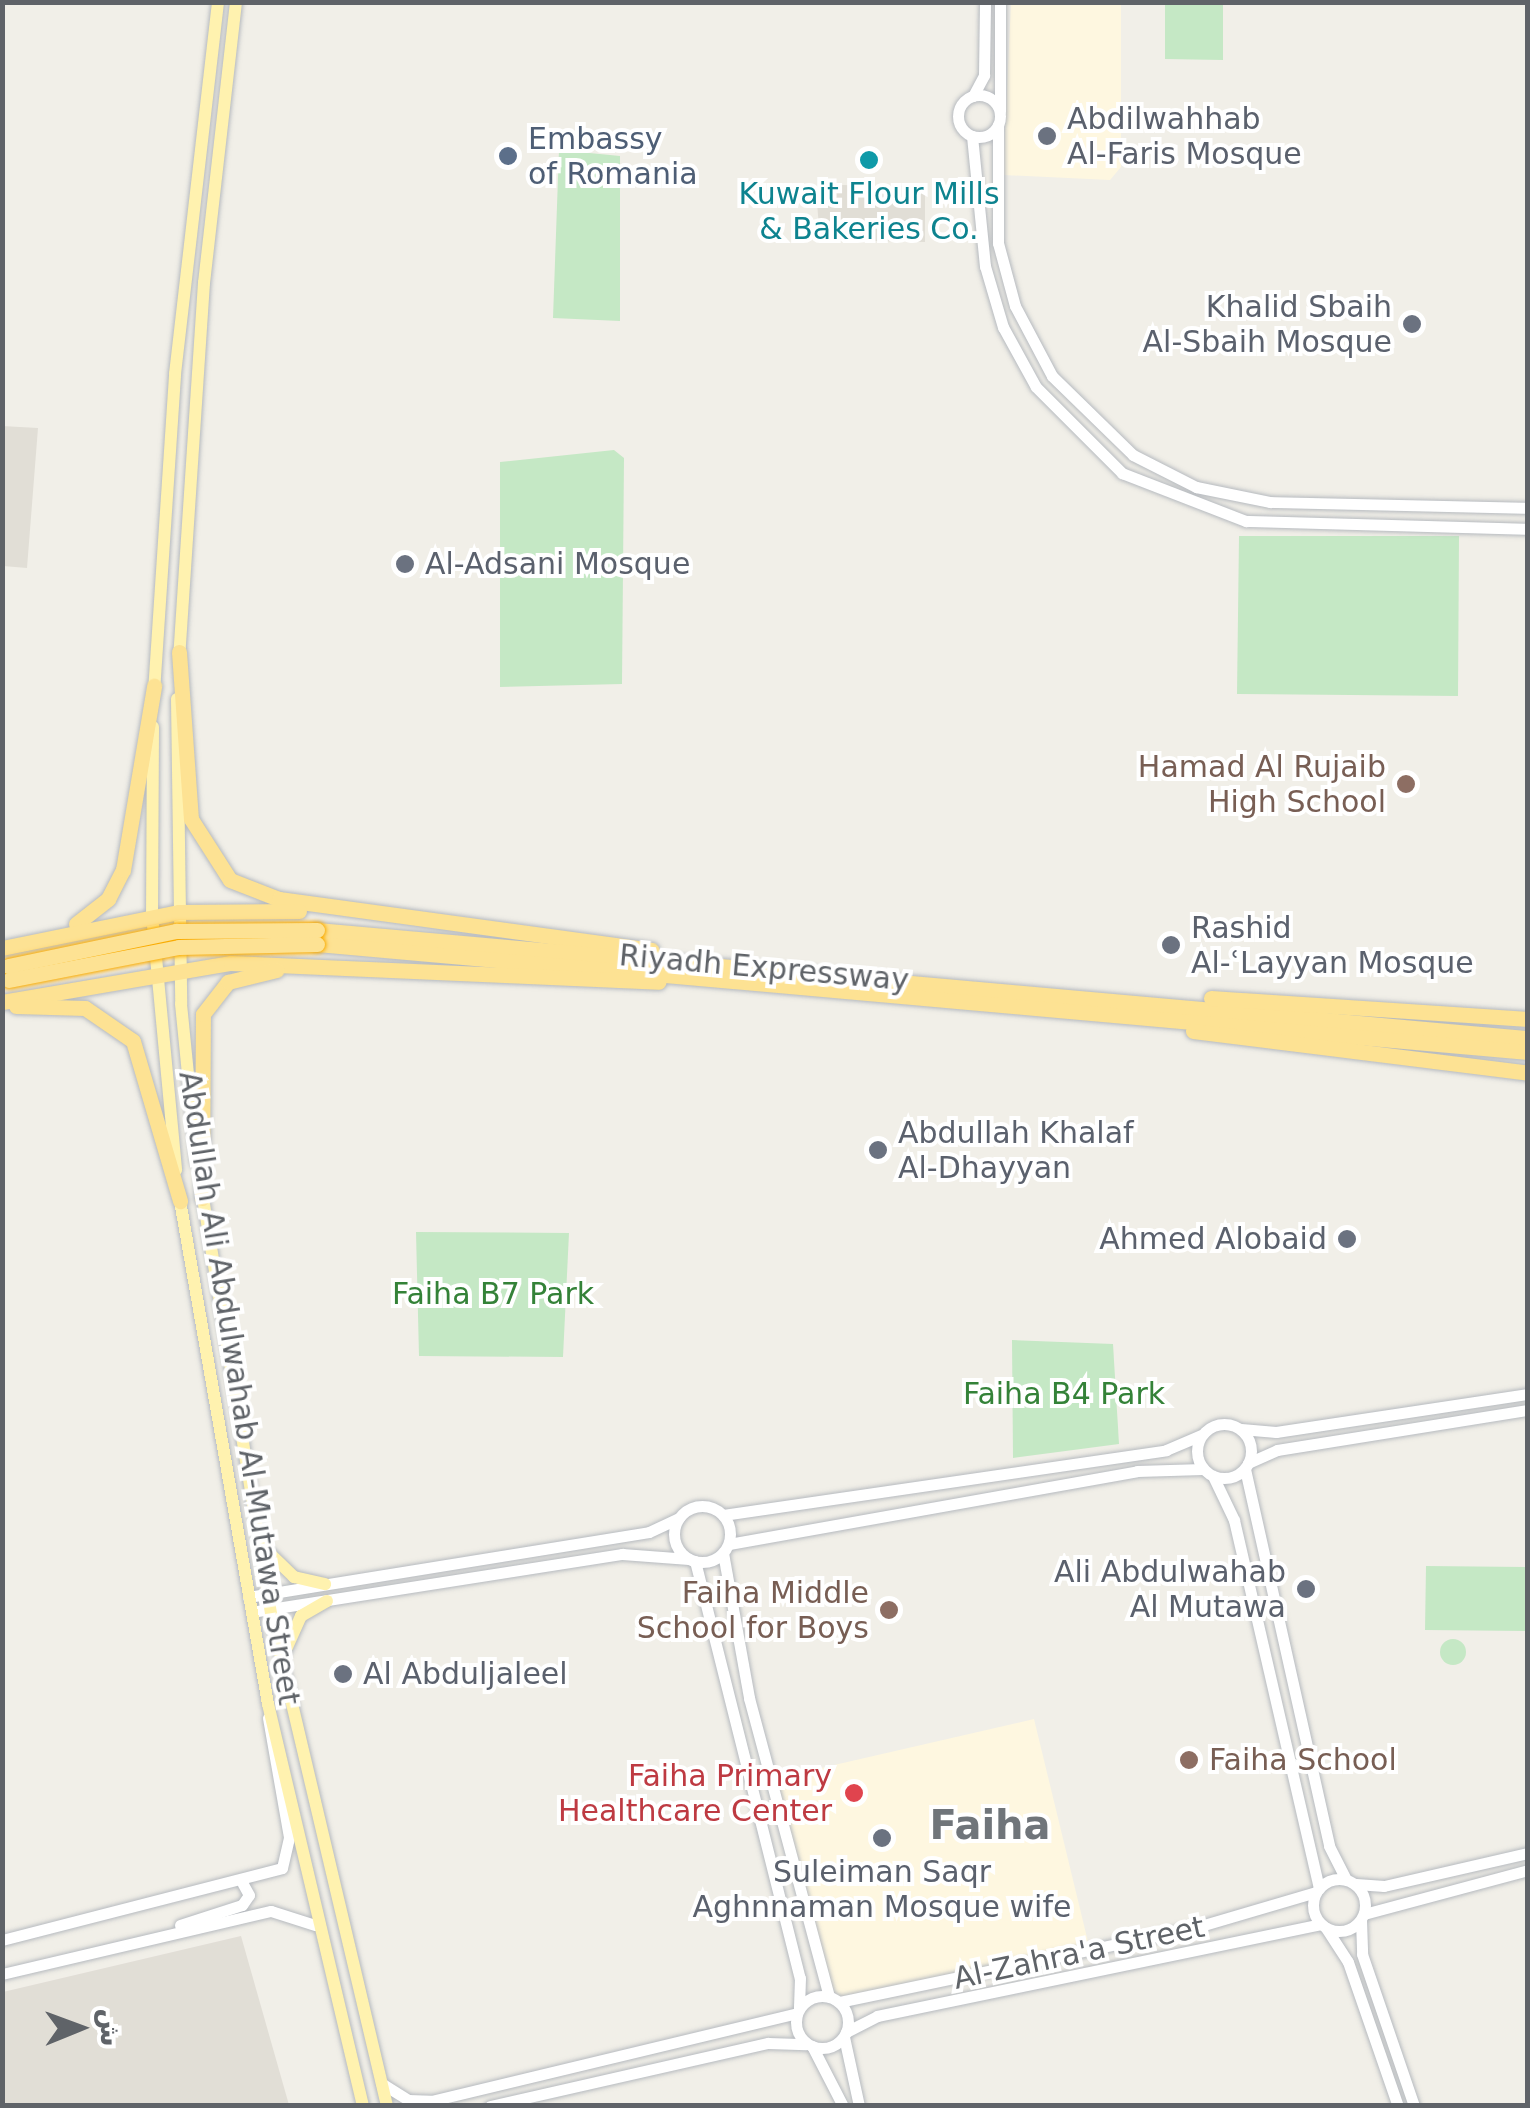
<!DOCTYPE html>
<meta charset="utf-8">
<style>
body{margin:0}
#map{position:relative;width:1530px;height:2108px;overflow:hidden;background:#f1efe8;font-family:"DejaVu Sans",Cairo,sans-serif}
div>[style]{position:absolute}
.commercial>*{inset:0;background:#fef7e0}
.education>*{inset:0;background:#e1ded6}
.green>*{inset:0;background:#c5e8c5}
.round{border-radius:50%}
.roads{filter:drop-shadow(0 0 2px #b6babf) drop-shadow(0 0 2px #b6babf)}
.secondary>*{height:11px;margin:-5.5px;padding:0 5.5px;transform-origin:5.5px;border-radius:5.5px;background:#fff}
.secondary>.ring{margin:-5.5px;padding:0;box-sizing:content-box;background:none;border:11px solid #fff;border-radius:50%}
.primary>*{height:12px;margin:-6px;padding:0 6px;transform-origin:6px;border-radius:6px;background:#fff2af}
.highway>*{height:15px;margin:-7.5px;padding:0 7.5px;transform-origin:7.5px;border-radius:7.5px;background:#fde293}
.bridges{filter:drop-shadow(0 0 2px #f9ab00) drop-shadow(0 0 2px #f9ab00)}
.highway-bridge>*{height:15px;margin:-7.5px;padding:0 7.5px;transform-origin:7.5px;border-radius:7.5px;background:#fde293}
.dots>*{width:28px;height:28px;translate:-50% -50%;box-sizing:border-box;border:5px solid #fff;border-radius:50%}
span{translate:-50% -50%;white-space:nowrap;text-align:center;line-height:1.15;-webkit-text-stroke:8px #fff;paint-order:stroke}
.worship-label{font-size:30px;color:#5b616d}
.left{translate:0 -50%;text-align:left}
.right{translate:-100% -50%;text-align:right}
.service-label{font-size:30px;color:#4e5e75}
.culture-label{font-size:30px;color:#0d838f}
.education-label{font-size:30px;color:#785e54}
.street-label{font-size:30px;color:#5f6368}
.park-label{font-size:30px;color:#348238}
.health-label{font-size:30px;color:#be3a42}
.district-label{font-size:40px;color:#70757a;font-weight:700}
.frame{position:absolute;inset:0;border:5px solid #5f6368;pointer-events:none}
.north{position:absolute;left:30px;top:1978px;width:100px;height:100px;-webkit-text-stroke:8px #fff;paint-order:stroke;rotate:89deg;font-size:28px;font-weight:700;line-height:40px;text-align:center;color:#5f6368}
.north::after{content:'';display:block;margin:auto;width:35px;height:45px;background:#5f6368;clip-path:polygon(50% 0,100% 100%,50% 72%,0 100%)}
</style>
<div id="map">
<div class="commercial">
<div style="clip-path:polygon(1011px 3px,1121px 3px,1121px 167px,1110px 180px,1003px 175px)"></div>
<div style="clip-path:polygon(1034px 1719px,1090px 1950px,839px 2002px,829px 1996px,769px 1780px)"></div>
</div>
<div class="education">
<div style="clip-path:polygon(837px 185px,925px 186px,925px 242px,820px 240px,816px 190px)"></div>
<div style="clip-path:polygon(2px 426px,38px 428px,27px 568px,3px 566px)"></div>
<div style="clip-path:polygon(241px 1936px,289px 2105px,3px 2105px,3px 1992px)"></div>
</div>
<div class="green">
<div style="clip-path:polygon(1165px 3px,1223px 3px,1223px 60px,1165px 59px)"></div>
<div style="clip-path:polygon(559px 150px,620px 156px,620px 321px,553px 318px)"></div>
<div style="clip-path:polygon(614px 450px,624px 458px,622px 684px,500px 687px,500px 462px)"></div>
<div style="clip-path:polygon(1239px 536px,1459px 536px,1458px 696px,1237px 694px)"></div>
<div style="clip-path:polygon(416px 1232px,569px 1233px,563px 1357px,419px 1356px)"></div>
<div style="clip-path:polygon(1012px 1340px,1113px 1344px,1119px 1444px,1013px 1458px)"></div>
<div style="clip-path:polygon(1426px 1566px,1527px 1567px,1527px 1631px,1425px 1630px)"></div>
<div class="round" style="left:1440px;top:1639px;width:26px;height:26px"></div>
</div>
<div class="roads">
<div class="secondary">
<div class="ring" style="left:958px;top:95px;width:31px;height:31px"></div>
<div style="left:973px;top:96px;width:24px;rotate:-62deg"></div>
<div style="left:984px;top:75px;width:73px;rotate:-89.2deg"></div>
<div style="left:1000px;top:111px;width:109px;rotate:-90deg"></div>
<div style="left:998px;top:125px;width:118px;rotate:90deg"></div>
<div style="left:998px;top:243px;width:65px;rotate:74.9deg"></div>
<div style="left:1015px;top:306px;width:79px;rotate:62.1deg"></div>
<div style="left:1052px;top:376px;width:113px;rotate:44.3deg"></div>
<div style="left:1133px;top:455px;width:71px;rotate:26.9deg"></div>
<div style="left:1196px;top:487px;width:76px;rotate:11.5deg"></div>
<div style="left:1270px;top:502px;width:258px;rotate:1.3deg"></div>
<div style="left:972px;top:136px;width:131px;rotate:84.3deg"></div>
<div style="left:985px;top:266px;width:64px;rotate:73.6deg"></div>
<div style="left:1003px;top:327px;width:68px;rotate:61.2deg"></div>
<div style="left:1036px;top:387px;width:122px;rotate:45deg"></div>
<div style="left:1122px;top:473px;width:133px;rotate:21.2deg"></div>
<div style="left:1246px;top:521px;width:282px;rotate:1.6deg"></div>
<div class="ring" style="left:1197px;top:1424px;width:43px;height:43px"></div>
<div style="left:1241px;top:1429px;width:35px;rotate:5deg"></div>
<div style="left:1276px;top:1432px;width:255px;rotate:-8.6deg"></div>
<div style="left:1248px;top:1463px;width:32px;rotate:-24deg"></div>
<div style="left:1277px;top:1450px;width:254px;rotate:-9.1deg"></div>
<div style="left:1245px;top:1469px;width:386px;rotate:77.4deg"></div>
<div style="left:1329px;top:1846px;width:37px;rotate:63deg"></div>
<div style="left:1213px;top:1476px;width:49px;rotate:64.5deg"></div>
<div style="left:1234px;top:1520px;width:378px;rotate:77deg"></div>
<div class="ring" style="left:674px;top:1506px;width:45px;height:45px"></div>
<div style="left:723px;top:1515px;width:448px;rotate:-8.3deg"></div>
<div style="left:1166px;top:1450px;width:38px;rotate:-23deg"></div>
<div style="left:729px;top:1544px;width:414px;rotate:-10.1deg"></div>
<div style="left:1137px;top:1471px;width:66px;rotate:-1.7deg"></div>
<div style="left:723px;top:1553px;width:147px;rotate:79.8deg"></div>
<div style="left:749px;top:1698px;width:309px;rotate:75deg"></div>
<div style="left:695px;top:1561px;width:430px;rotate:75.9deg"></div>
<div style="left:800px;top:1978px;width:30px;rotate:92deg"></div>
<div style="left:248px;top:1597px;width:406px;rotate:-9.2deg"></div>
<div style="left:649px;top:1532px;width:33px;rotate:-25deg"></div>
<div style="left:251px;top:1612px;width:376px;rotate:-8.9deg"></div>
<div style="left:622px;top:1554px;width:67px;rotate:4.3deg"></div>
<div class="ring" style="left:1313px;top:1879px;width:41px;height:41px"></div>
<div style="left:1356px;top:1884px;width:28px;rotate:4deg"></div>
<div style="left:1384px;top:1886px;width:148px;rotate:-12.9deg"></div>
<div style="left:1364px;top:1914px;width:170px;rotate:-15deg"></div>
<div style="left:1361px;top:1920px;width:34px;rotate:88deg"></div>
<div style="left:1362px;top:1954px;width:161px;rotate:71.1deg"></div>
<div style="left:180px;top:1925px;width:65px;rotate:-17.9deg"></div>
<div style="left:242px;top:1905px;width:12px;rotate:-55deg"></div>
<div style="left:249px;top:1895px;width:13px;rotate:-119deg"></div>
<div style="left:1326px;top:1928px;width:40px;rotate:57.1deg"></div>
<div style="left:1348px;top:1962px;width:152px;rotate:70.9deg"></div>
<div style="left:2px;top:1940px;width:289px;rotate:-14.4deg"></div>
<div style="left:282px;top:1868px;width:32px;rotate:-77deg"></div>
<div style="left:289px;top:1837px;width:121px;rotate:-100deg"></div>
<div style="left:2px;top:1974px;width:276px;rotate:-13.2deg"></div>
<div style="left:271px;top:1911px;width:46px;rotate:17.7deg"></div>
<div class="ring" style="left:796px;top:1996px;width:41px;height:41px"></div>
<div style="left:839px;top:2002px;width:366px;rotate:-11.8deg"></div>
<div style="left:1197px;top:1927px;width:124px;rotate:-16.4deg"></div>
<div style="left:846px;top:2032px;width:35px;rotate:-27deg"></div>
<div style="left:877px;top:2016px;width:452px;rotate:-11.7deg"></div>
<div style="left:844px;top:2037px;width:71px;rotate:77.7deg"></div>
<div style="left:812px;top:2046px;width:68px;rotate:62.7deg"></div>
<div style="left:381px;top:2083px;width:32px;rotate:32deg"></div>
<div style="left:408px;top:2100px;width:23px;rotate:2deg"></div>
<div style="left:431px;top:2101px;width:376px;rotate:-13.5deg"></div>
<div style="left:490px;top:2106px;width:285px;rotate:-12.8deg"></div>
<div style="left:768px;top:2043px;width:38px;rotate:2deg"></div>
</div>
<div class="primary">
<div style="left:179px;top:659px;width:377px;rotate:-86.2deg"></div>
<div style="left:204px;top:283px;width:283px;rotate:-83.5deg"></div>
<div style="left:154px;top:692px;width:319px;rotate:-86.2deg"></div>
<div style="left:175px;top:374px;width:374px;rotate:-83.4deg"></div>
<div style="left:177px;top:699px;width:305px;rotate:89.2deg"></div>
<div style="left:181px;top:1004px;width:160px;rotate:84.3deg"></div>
<div style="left:153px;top:727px;width:188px;rotate:90.3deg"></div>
<div style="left:152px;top:915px;width:256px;rotate:84.6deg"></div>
<div style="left:202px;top:1192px;width:433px;rotate:80.7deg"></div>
<div style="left:272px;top:1619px;width:500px;rotate:76.71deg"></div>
<div style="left:179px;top:1195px;width:517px;rotate:80.08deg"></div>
<div style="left:268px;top:1704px;width:413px;rotate:76.7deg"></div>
<div style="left:262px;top:1546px;width:45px;rotate:44.1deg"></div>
<div style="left:294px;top:1577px;width:32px;rotate:13deg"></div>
<div style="left:283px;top:1656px;width:44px;rotate:-65.8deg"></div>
<div style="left:301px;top:1616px;width:30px;rotate:-30deg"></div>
</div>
<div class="highway">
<div style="left:179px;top:652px;width:167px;rotate:85.9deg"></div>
<div style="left:191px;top:819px;width:72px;rotate:57.4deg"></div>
<div style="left:230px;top:880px;width:53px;rotate:21.2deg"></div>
<div style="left:279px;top:899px;width:376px;rotate:7.8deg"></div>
<div style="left:76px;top:924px;width:41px;rotate:-38deg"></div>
<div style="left:108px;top:899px;width:33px;rotate:-63deg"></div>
<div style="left:123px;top:870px;width:187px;rotate:-80.4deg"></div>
<div style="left:317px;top:930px;width:1216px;rotate:5.1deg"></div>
<div style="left:317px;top:944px;width:1216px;rotate:5.1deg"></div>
<div style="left:2px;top:948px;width:181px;rotate:-11.5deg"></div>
<div style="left:179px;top:912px;width:120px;rotate:-0.5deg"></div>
<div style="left:1211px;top:998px;width:318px;rotate:3.8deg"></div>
<div style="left:2px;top:1002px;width:232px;rotate:-9.7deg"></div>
<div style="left:231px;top:963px;width:428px;rotate:2.5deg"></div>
<div style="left:16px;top:1006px;width:69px;rotate:1.7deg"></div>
<div style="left:85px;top:1008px;width:58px;rotate:34.5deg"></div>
<div style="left:133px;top:1041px;width:167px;rotate:73.6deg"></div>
<div style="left:1193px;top:1031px;width:338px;rotate:7.1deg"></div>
<div style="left:202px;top:1198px;width:184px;rotate:-89.7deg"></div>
<div style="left:203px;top:1014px;width:41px;rotate:-52deg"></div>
<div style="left:228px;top:982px;width:50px;rotate:-13.8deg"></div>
</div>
</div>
<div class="bridges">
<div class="highway-bridge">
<div style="left:8px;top:966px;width:172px;rotate:-11.8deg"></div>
<div style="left:176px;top:931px;width:141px;rotate:-0.4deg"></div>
<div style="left:9px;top:980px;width:173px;rotate:-11deg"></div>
<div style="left:179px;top:947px;width:138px;rotate:-1.2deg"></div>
</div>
</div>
<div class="dots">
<div style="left:1047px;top:136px;background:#6b7280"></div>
<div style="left:508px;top:156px;background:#5c6f8a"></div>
<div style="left:869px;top:160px;background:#0f9aa8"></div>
<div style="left:1412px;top:324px;background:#6b7280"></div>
<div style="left:405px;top:564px;background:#6b7280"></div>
<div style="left:1406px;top:784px;background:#8d6e63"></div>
<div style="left:1171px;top:945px;background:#6b7280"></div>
<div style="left:878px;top:1150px;background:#6b7280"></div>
<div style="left:1347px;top:1239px;background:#6b7280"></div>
<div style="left:1306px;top:1589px;background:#6b7280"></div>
<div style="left:889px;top:1610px;background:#8d6e63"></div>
<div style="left:343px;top:1674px;background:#6b7280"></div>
<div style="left:1189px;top:1760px;background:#8d6e63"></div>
<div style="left:854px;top:1793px;background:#e0444e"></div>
<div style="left:882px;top:1838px;background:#6b7280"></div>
</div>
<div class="worship-label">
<span class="left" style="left:1067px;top:136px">Abdilwahhab<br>Al-Faris Mosque</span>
<span class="right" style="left:1392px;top:324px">Khalid Sbaih<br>Al-Sbaih Mosque</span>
<span class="left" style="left:425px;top:564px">Al-Adsani Mosque</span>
<span class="left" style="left:1191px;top:945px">Rashid<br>Al-ʿLayyan Mosque</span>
<span class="left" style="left:898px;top:1150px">Abdullah Khalaf<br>Al-Dhayyan</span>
<span class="right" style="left:1327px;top:1239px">Ahmed Alobaid</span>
<span class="right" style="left:1286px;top:1589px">Ali Abdulwahab<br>Al Mutawa</span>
<span class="left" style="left:363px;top:1674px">Al Abduljaleel</span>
<span style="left:882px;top:1889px">Suleiman Saqr<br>Aghnnaman Mosque wife</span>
</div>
<div class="service-label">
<span class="left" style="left:528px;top:156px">Embassy<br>of Romania</span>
</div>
<div class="culture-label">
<span style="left:869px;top:211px">Kuwait Flour Mills<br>&amp; Bakeries Co.</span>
</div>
<div class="education-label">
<span class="right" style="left:1386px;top:784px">Hamad Al Rujaib<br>High School</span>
<span class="right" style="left:869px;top:1610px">Faiha Middle<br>School for Boys</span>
<span class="left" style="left:1209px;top:1760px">Faiha School</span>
</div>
<div class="street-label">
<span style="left:764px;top:968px;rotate:5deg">Riyadh Expressway</span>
<span style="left:239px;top:1388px;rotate:81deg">Abdullah Ali Abdulwahab Al-Mutawa Street</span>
<span style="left:1079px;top:1953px;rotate:-12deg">Al-Zahra'a Street</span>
</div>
<div class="park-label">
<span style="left:493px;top:1294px">Faiha B7 Park</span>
<span style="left:1064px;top:1394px">Faiha B4 Park</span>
</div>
<div class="health-label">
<span class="right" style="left:832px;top:1793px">Faiha Primary<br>Healthcare Center</span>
</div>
<div class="district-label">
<span style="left:990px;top:1825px">Faiha</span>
</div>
<div class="frame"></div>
<div class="north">ش</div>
</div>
